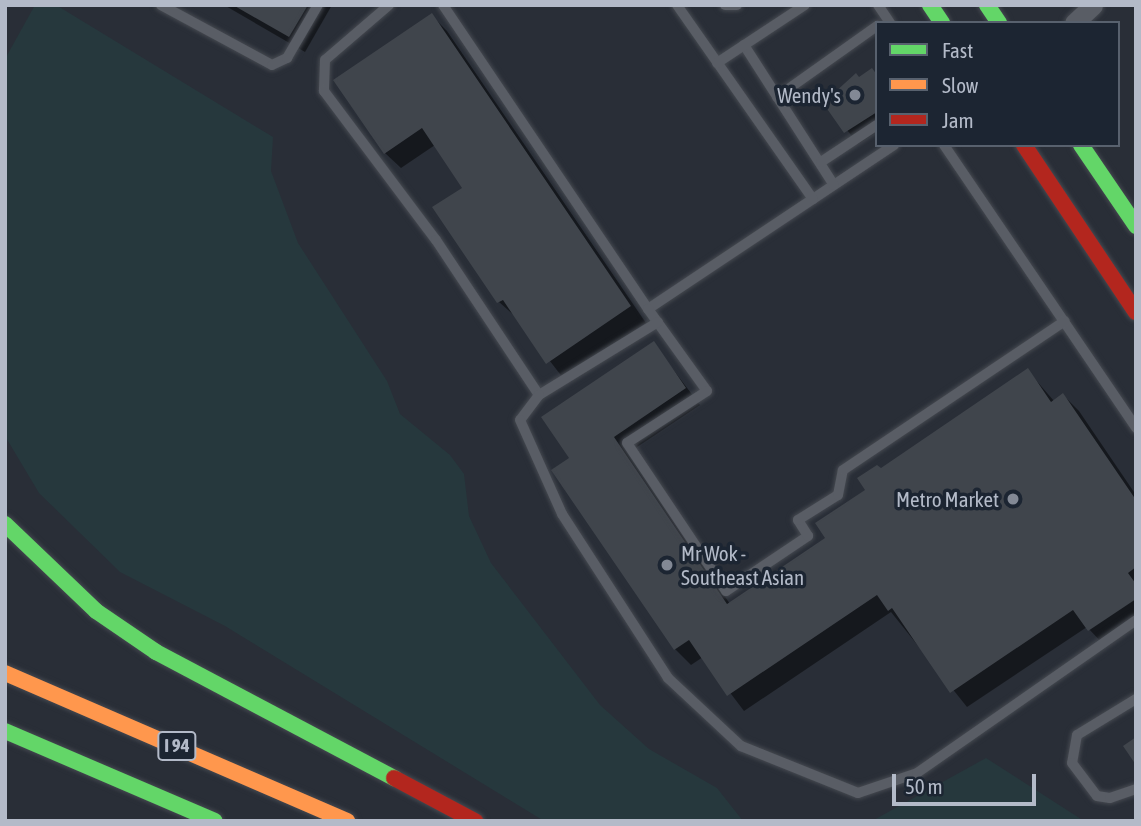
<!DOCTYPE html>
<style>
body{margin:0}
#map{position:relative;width:1141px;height:826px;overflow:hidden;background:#292e37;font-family:"Asap Condensed",sans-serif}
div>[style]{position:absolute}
.green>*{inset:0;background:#26383d}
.shadow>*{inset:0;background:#0007}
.building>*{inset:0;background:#40454c}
.roads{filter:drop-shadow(0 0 2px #454950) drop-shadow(0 0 2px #454950)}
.lane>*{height:10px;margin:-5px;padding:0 5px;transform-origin:5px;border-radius:5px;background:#595d65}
.street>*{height:19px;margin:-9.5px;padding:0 9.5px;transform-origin:9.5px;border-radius:9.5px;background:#595d65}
.fast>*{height:16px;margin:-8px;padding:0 8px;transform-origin:8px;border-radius:8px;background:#63d668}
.slow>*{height:16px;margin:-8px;padding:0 8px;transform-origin:8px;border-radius:8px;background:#ff974d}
.jam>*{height:16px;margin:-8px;padding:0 8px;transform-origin:8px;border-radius:8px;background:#b3261e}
.dots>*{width:19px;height:19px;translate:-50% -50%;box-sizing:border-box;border:4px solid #1c2532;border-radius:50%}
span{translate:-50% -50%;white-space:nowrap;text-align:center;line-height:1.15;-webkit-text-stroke:7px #1c2532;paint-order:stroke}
.shield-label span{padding:2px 5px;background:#1c2532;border:2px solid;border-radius:5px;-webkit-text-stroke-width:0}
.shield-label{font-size:19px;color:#b3bac8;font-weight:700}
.poi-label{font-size:21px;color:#b3bac8}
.right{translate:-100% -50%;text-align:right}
.left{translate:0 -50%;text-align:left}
.frame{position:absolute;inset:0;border:7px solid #b3bac8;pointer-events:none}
.legend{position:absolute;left:875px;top:21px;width:245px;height:126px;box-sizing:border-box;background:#1c2532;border:2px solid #58616e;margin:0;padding:9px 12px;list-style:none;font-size:21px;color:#b3bac8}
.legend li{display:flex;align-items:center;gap:14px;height:35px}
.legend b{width:35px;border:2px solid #58616e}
.scale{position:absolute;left:892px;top:774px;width:144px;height:32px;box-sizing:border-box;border:4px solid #b3bac8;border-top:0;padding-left:9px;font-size:21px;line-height:24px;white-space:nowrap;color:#b3bac8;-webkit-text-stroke:5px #1c2532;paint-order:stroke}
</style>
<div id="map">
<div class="green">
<div style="clip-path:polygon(35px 5px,56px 5px,273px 137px,271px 171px,298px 243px,387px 381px,400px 414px,450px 455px,464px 474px,469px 516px,491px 563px,600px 705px,649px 749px,717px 788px,743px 821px,544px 821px,225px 626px,120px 572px,39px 493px,5px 436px,5px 59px)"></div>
<div style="clip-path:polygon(986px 758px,1084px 821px,872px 821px)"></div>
</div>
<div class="shadow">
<div style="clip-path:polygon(224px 5px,332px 5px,305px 52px)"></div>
<div style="clip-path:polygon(431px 15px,447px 31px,646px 323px,563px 378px,516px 317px,499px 302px,435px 208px,465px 188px,435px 145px,401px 168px,385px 153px)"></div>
<div style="clip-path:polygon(877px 75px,877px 132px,858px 144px,826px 103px,859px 78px)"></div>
<div style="clip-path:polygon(653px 343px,700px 405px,628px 453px,730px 604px,828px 539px,881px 470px,1028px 371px,1054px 401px,1063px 395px,1079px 411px,1136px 495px,1136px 625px,1105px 646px,1087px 627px,967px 707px,891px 612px,744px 711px,703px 657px,691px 665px,675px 649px,571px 459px)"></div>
</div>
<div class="building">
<div style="clip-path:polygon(233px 5px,308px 5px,289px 37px)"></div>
<div style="clip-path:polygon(432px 13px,631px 306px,546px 364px,503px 300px,497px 303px,432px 207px,462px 188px,422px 128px,384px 154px,333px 80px)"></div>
<div style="clip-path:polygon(872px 68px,877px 75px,877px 112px,844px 133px,823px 103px,856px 73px,859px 77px)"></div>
<div style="clip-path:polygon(654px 341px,686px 388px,614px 437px,727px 604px,825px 538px,815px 523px,865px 490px,857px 478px,877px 465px,881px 468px,1028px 368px,1051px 402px,1063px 393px,1136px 500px,1136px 567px,1128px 573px,1136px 584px,1136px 599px,1088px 631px,1073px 610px,950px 693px,892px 608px,888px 611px,877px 595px,727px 696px,689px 640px,674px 650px,551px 470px,569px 458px,541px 417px)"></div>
<div style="clip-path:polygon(1136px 737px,1136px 765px,1123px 746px)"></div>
</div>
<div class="roads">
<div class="lane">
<div style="left:161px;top:5px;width:126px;rotate:28.4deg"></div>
<div style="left:272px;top:65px;width:17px;rotate:-25deg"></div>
<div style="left:287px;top:58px;width:61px;rotate:-59.7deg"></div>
<div style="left:389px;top:5px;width:84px;rotate:139.3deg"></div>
<div style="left:325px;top:60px;width:31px;rotate:92deg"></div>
<div style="left:324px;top:91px;width:186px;rotate:53.1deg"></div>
<div style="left:436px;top:240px;width:186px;rotate:56.4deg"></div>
<div style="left:443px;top:5px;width:367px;rotate:56deg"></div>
<div style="left:648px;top:309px;width:296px;rotate:-33.7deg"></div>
<div style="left:677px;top:5px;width:237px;rotate:55deg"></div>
<div style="left:725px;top:5px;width:12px"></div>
<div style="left:878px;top:5px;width:22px;rotate:56deg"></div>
<div style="left:744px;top:45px;width:166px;rotate:57.3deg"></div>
<div style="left:717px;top:63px;width:105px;rotate:-33.4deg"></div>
<div style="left:777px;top:97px;width:123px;rotate:-35.4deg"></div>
<div style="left:944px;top:145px;width:342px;rotate:55.8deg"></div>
<div style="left:821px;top:162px;width:67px;rotate:-33.5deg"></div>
<div style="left:648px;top:309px;width:101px;rotate:54.3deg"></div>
<div style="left:707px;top:391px;width:95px;rotate:147deg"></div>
<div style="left:627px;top:443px;width:178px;rotate:56.2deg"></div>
<div style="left:726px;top:591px;width:99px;rotate:-33.9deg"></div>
<div style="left:808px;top:536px;width:19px;rotate:-122deg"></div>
<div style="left:798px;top:520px;width:47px;rotate:-32deg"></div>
<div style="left:838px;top:495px;width:25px;rotate:-79deg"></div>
<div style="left:843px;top:470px;width:267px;rotate:-33.9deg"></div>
<div style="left:658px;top:322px;width:140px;rotate:148.5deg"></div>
<div style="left:539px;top:395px;width:31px;rotate:127deg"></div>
<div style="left:520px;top:420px;width:103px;rotate:65.9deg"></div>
<div style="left:562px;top:514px;width:195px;rotate:57.1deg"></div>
<div style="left:668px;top:678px;width:100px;rotate:43deg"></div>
<div style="left:741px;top:746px;width:126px;rotate:21.9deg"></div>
<div style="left:858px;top:793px;width:62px;rotate:-18.7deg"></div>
<div style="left:917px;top:773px;width:267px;rotate:-34.9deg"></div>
<div style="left:1136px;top:699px;width:69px;rotate:148.6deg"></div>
<div style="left:1077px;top:735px;width:28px;rotate:100deg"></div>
<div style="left:1072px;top:763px;width:41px;rotate:52.9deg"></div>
<div style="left:1097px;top:796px;width:13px;rotate:9deg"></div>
<div style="left:1110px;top:798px;width:28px;rotate:-19deg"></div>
</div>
<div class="street">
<div style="left:1074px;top:23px;width:26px;rotate:-43deg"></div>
</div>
<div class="fast">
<div style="left:930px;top:5px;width:22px;rotate:56deg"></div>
<div style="left:987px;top:5px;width:22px;rotate:56deg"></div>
<div style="left:1081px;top:145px;width:98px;rotate:55.8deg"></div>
<div style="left:5px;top:524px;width:126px;rotate:43.7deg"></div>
<div style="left:96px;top:611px;width:73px;rotate:34.3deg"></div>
<div style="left:156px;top:652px;width:269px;rotate:27.9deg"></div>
<div style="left:5px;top:731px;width:228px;rotate:23.2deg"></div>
</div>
<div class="slow">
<div style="left:5px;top:673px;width:373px;rotate:23.4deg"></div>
</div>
<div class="jam">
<div style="left:1024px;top:145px;width:201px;rotate:56.2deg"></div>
<div style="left:394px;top:778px;width:92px;rotate:28deg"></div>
</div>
</div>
<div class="dots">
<div style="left:855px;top:95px;background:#838995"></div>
<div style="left:1013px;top:499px;background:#838995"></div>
<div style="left:667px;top:565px;background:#838995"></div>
</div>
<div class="shield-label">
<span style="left:177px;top:746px">I 94</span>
</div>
<div class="poi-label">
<span class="right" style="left:841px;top:95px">Wendy's</span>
<span class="right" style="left:999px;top:499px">Metro Market</span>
<span class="left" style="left:681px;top:565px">Mr Wok -<br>Southeast Asian</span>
</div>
<div class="frame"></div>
<ul class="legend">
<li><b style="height:9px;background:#63d668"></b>Fast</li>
<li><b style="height:9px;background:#ff974d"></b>Slow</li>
<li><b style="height:9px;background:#b3261e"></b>Jam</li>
</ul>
<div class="scale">50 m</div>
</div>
